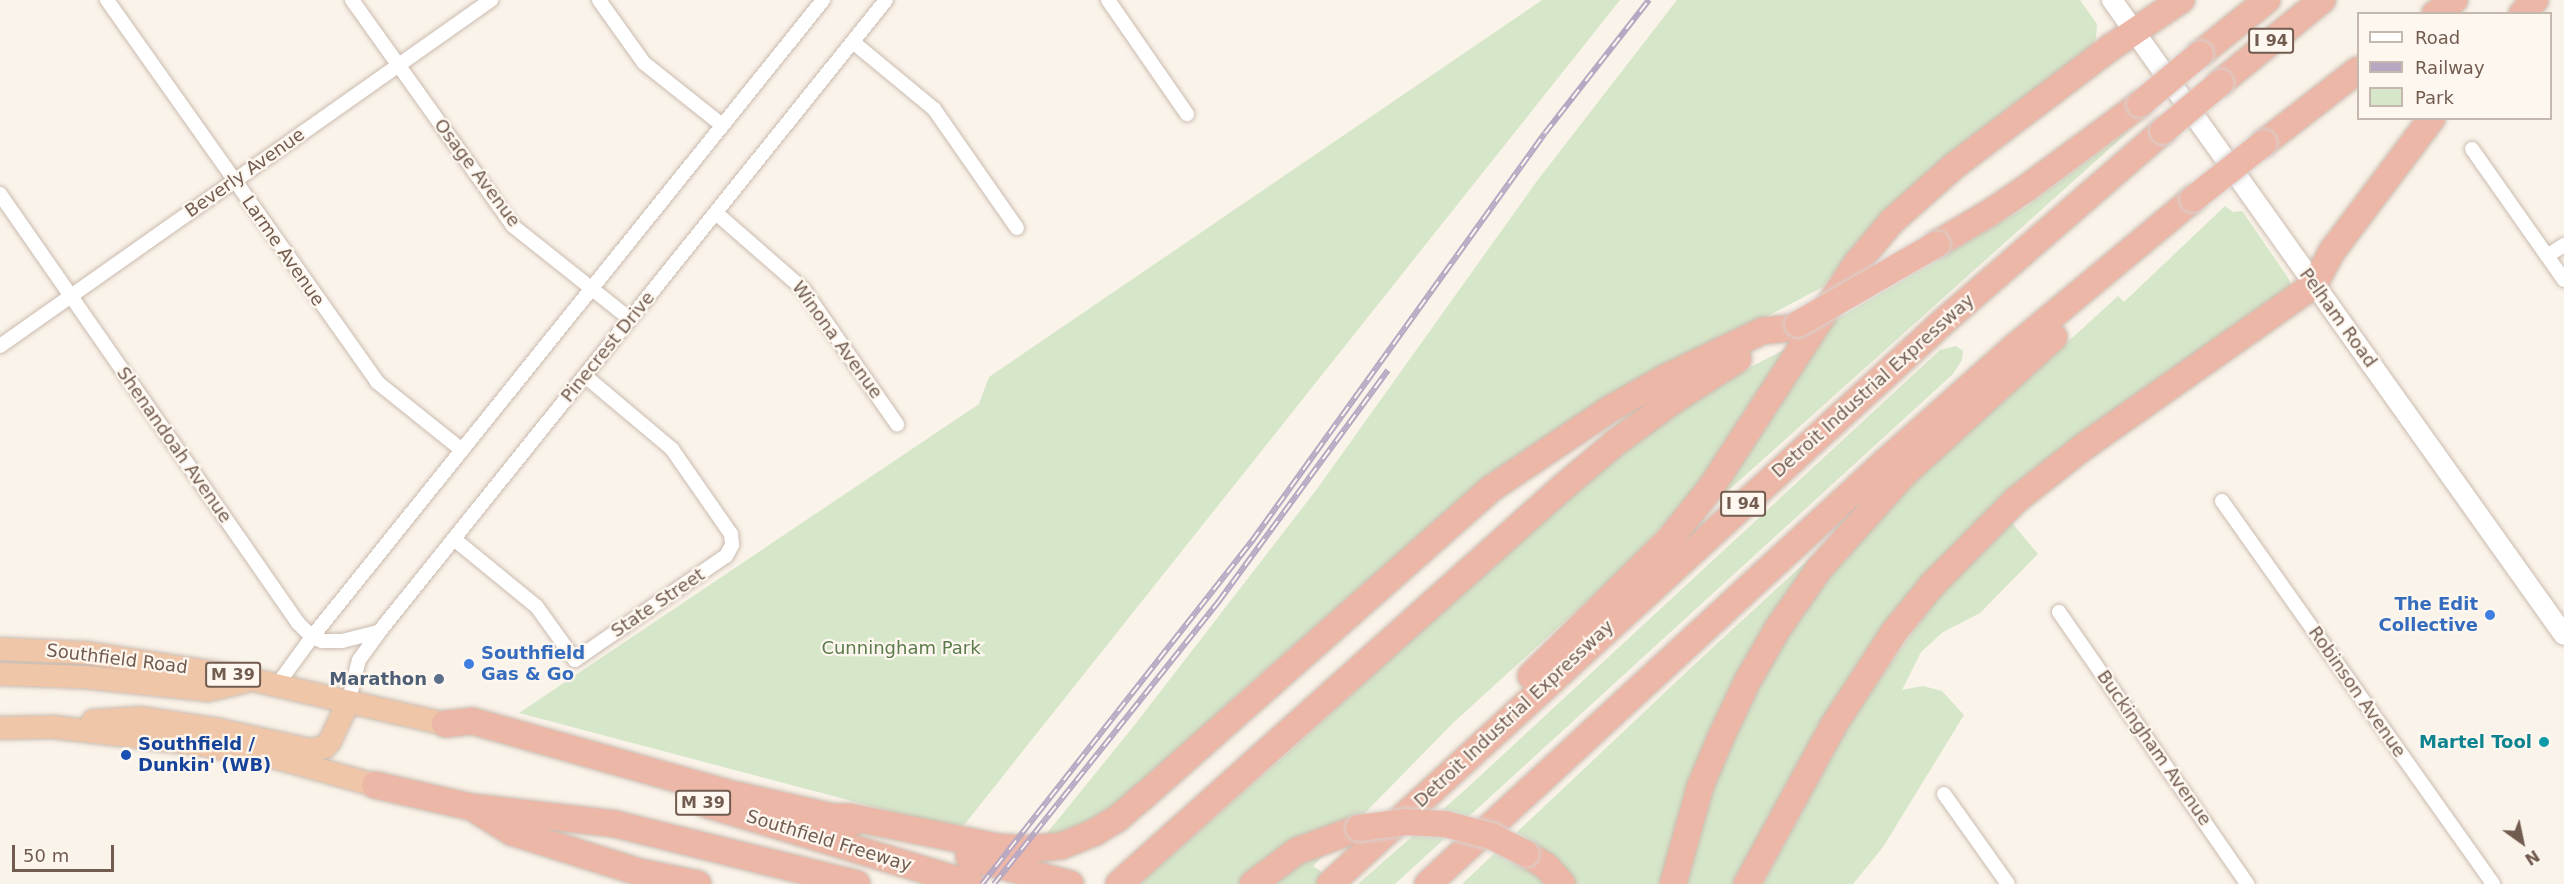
<!DOCTYPE html>
<style>
body{margin:0}
#map{position:relative;width:2564px;height:884px;overflow:hidden;background:#faf3e9;font-family:"DejaVu Sans",sans-serif}
div>[style]{position:absolute}
.green>*{inset:0;background:#d6e6c9}
.roads{filter:drop-shadow(0 0 2px #cbbbb0) drop-shadow(0 0 2px #cbbbb0)}
.minor>*{height:14px;margin:-7px;padding:0 7px;transform-origin:7px;border-radius:7px;background:#fff}
.secondary>*{height:20px;margin:-10px;padding:0 10px;transform-origin:10px;border-radius:10px;background:#fff}
.trunk>*{height:22px;margin:-11px;padding:0 11px;transform-origin:11px;border-radius:11px;background:#efc6a8}
.motorway>*{height:26px;margin:-13px;padding:0 13px;transform-origin:13px;border-radius:13px;background:#edb7a7}
.rail>*{height:6px;margin-top:-3px;transform-origin:0;background:repeating-linear-gradient(90deg,#fdf7ef 0 11px,#b6a8c3 0 22px);box-sizing:border-box;border-block:2px solid #b6a8c3}
.bridges{filter:drop-shadow(0 0 2px #d8d1ce) drop-shadow(0 0 2px #d8d1ce)}
.motorway-bridge>*{height:26px;margin:-13px;padding:0 13px;transform-origin:13px;border-radius:13px;background:#edb7a7}
.dots>*{width:16px;height:16px;translate:-50% -50%;box-sizing:border-box;border:3px solid #fdf7ef;border-radius:50%}
span{translate:-50% -50%;white-space:nowrap;text-align:center;line-height:1.15;-webkit-text-stroke:4.5px #fdf7ef;paint-order:stroke}
.shield-label span{padding:2px 4px;background:#fdf7ef;border:2px solid;border-radius:4px;-webkit-text-stroke-width:0}
.shield-label{font-size:16px;color:#725b4f;font-weight:700}
.street-label{font-size:18px;color:#725b4f}
.shop-label{font-size:18px;color:#366cbe;font-weight:700}
.right{translate:-100% -50%;text-align:right}
.left{translate:0 -50%;text-align:left}
.park-label{font-size:18px;color:#5b7b4c}
.service-label{font-size:18px;color:#4e5e75;font-weight:700}
.culture-label{font-size:18px;color:#0d838f;font-weight:700}
.transit-label{font-size:18px;color:#164399;font-weight:700}
.legend{position:absolute;left:2357px;top:12px;width:195px;height:108px;box-sizing:border-box;background:#fdf7ef;border:2px solid #c5b9af;margin:0;padding:8px 10px;list-style:none;font-size:18px;color:#725b4f}
.legend li{display:flex;align-items:center;gap:12px;height:30px}
.legend b{width:30px;border:2px solid #c5b9af}
.north{position:absolute;left:2492px;top:812px;width:60px;height:60px;-webkit-text-stroke:4px #fdf7ef;paint-order:stroke;rotate:147deg;font-size:16px;font-weight:700;line-height:24px;text-align:center;color:#725b4f}
.north::after{content:'';display:block;margin:auto;width:21px;height:27px;background:#725b4f;clip-path:polygon(50% 0,100% 100%,50% 72%,0 100%)}
.scale{position:absolute;left:12px;top:845px;width:102px;height:27px;box-sizing:border-box;border:3px solid #725b4f;border-top:0;padding-left:8px;font-size:18px;line-height:21px;white-space:nowrap;color:#725b4f;-webkit-text-stroke:4px #fdf7ef;paint-order:stroke}
</style>
<div id="map">
<div class="green">
<div style="clip-path:polygon(1542px 0,1620px 0,964px 825px,939px 824px,519px 713px,979px 404px,989px 377px)"></div>
<div style="clip-path:polygon(1677px 0,2080px 0,2097px 24px,2096px 38px,2088px 51px,1928px 172px,1856px 244px,1823px 287px,1725px 338px,1451px 508px,1255px 679px,1111px 810px,1068px 830px,1043px 838px,1133px 727px,1317px 489px,1537px 181px)"></div>
<div style="clip-path:polygon(2136px 125px,1711px 506px,1820px 329px,2025px 208px)"></div>
<div style="clip-path:polygon(2225px 206px,2233px 212px,2242px 211px,2289px 279px,2292px 289px,1930px 572px,1864px 654px,1738px 884px,1687px 884px,1717px 774px,1761px 677px,1801px 611px,1877px 519px,1925px 472px,2118px 296px,2124px 302px)"></div>
<div style="clip-path:polygon(1956px 346px,1963px 351px,1962px 360px,1953px 374px,1395px 884px,1358px 884px,1466px 789px,1940px 350px)"></div>
<div style="clip-path:polygon(1789px 347px,1691px 495px,1622px 569px,1453px 723px,1313px 866px,1339px 884px,1139px 884px,1286px 755px,1468px 587px,1613px 459px,1670px 415px,1749px 368px)"></div>
<div style="clip-path:polygon(2011px 522px,2038px 554px,1980px 613px,1943px 632px,1921px 652px,1902px 690px,1923px 686px,1942px 691px,1964px 715px,1883px 847px,1853px 884px,1763px 884px,1848px 725px,1894px 659px,1943px 590px)"></div>
<div style="clip-path:polygon(1812px 556px,1815px 560px,1683px 805px,1660px 884px,1462px 884px,1695px 664px)"></div>
</div>
<div class="roads">
<div class="minor">
<div style="left:107px;top:0;width:468px;rotate:54.7deg"></div>
<div style="left:377px;top:382px;width:109px;rotate:38.7deg"></div>
<div style="left:352px;top:0;width:277px;rotate:54.5deg"></div>
<div style="left:513px;top:226px;width:149px;rotate:38.5deg"></div>
<div style="left:599px;top:0;width:77px;rotate:54.5deg"></div>
<div style="left:644px;top:63px;width:100px;rotate:38.5deg"></div>
<div style="left:1108px;top:0;width:139px;rotate:55.3deg"></div>
<div style="left:853px;top:42px;width:105px;rotate:39.6deg"></div>
<div style="left:934px;top:109px;width:145px;rotate:55.1deg"></div>
<div style="left:2472px;top:149px;width:160px;rotate:54.9deg"></div>
<div style="left:0;top:194px;width:522px;rotate:55.21deg"></div>
<div style="left:298px;top:623px;width:20px;rotate:45deg"></div>
<div style="left:312px;top:637px;width:11px;rotate:22deg"></div>
<div style="left:322px;top:641px;width:20px"></div>
<div style="left:342px;top:641px;width:38px;rotate:-14deg"></div>
<div style="left:716px;top:213px;width:116px;rotate:41.1deg"></div>
<div style="left:803px;top:289px;width:165px;rotate:55.2deg"></div>
<div style="left:2547px;top:256px;width:20px;rotate:-33deg"></div>
<div style="left:0;top:346px;width:601px;rotate:-35.17deg"></div>
<div style="left:2222px;top:501px;width:469px;rotate:54.7deg"></div>
<div style="left:454px;top:539px;width:107px;rotate:39.3deg"></div>
<div style="left:537px;top:607px;width:65px;rotate:54.4deg"></div>
<div style="left:575px;top:660px;width:183px;rotate:-34.6deg"></div>
<div style="left:726px;top:556px;width:13px;rotate:-61deg"></div>
<div style="left:732px;top:545px;width:11px;rotate:-95deg"></div>
<div style="left:731px;top:534px;width:103px;rotate:-124.8deg"></div>
<div style="left:672px;top:449px;width:114px;rotate:-140deg"></div>
<div style="left:2059px;top:612px;width:331px;rotate:55.3deg"></div>
<div style="left:277px;top:685px;width:59px;rotate:-53.9deg"></div>
<div style="left:312px;top:637px;width:817px;rotate:-51.26deg"></div>
<div style="left:348px;top:703px;width:44px;rotate:-75.7deg"></div>
<div style="left:359px;top:660px;width:34px;rotate:-54deg"></div>
<div style="left:379px;top:632px;width:810px;rotate:-51.26deg"></div>
<div style="left:1944px;top:794px;width:110px;rotate:54.6deg"></div>
</div>
<div class="secondary">
<div style="left:2112px;top:0;width:779px;rotate:54.56deg"></div>
</div>
<div class="trunk">
<div style="left:0;top:649px;width:87px;rotate:2.6deg"></div>
<div style="left:87px;top:653px;width:151px;rotate:8.8deg"></div>
<div style="left:236px;top:676px;width:214px;rotate:12.9deg"></div>
<div style="left:0;top:674px;width:84px;rotate:2deg"></div>
<div style="left:84px;top:677px;width:125px;rotate:6deg"></div>
<div style="left:208px;top:690px;width:37px;rotate:-13deg"></div>
<div style="left:93px;top:721px;width:47px;rotate:-3.7deg"></div>
<div style="left:140px;top:718px;width:80px;rotate:8.6deg"></div>
<div style="left:219px;top:730px;width:93px;rotate:12.4deg"></div>
<div style="left:310px;top:750px;width:15px;rotate:-11deg"></div>
<div style="left:325px;top:747px;width:8px;rotate:-50deg"></div>
<div style="left:330px;top:741px;width:42px;rotate:-64.7deg"></div>
<div style="left:0;top:728px;width:53px;rotate:-1.1deg"></div>
<div style="left:53px;top:727px;width:145px;rotate:6.7deg"></div>
<div style="left:197px;top:744px;width:81px;rotate:9.9deg"></div>
<div style="left:277px;top:758px;width:102px;rotate:15.4deg"></div>
</div>
<div class="motorway">
<div style="left:2435px;top:14px;width:24px;rotate:-36deg"></div>
<div style="left:2522px;top:14px;width:19px;rotate:-47deg"></div>
<div style="left:2200px;top:54px;width:86px;rotate:-38.9deg"></div>
<div style="left:2220px;top:83px;width:132px;rotate:-39.1deg"></div>
<div style="left:2264px;top:143px;width:119px;rotate:-37.8deg"></div>
<div style="left:1937px;top:244px;width:59px;rotate:-30.5deg"></div>
<div style="left:1988px;top:214px;width:48px;rotate:-34deg"></div>
<div style="left:2028px;top:187px;width:139px;rotate:-36.5deg"></div>
<div style="left:1531px;top:676px;width:192px;rotate:-44.6deg"></div>
<div style="left:1668px;top:541px;width:67px;rotate:-51.1deg"></div>
<div style="left:1710px;top:489px;width:270px;rotate:-57deg"></div>
<div style="left:1857px;top:263px;width:53px;rotate:-50.3deg"></div>
<div style="left:1891px;top:222px;width:84px;rotate:-41.6deg"></div>
<div style="left:1954px;top:166px;width:196px;rotate:-37.1deg"></div>
<div style="left:2110px;top:48px;width:86px;rotate:-34.1deg"></div>
<div style="left:445px;top:724px;width:27px;rotate:-6deg"></div>
<div style="left:472px;top:721px;width:274px;rotate:15.7deg"></div>
<div style="left:736px;top:795px;width:121px;rotate:12.9deg"></div>
<div style="left:375px;top:785px;width:98px;rotate:12.9deg"></div>
<div style="left:471px;top:807px;width:145px;rotate:6.7deg"></div>
<div style="left:615px;top:824px;width:249px;rotate:13.9deg"></div>
<div style="left:706px;top:804px;width:277px;rotate:16.8deg"></div>
<div style="left:478px;top:811px;width:40px;rotate:32deg"></div>
<div style="left:512px;top:832px;width:133px;rotate:17.5deg"></div>
<div style="left:639px;top:872px;width:60px;rotate:11.5deg"></div>
<div style="left:838px;top:817px;width:12px"></div>
<div style="left:850px;top:817px;width:150px;rotate:11.5deg"></div>
<div style="left:997px;top:847px;width:29px;rotate:4deg"></div>
<div style="left:1026px;top:849px;width:35px;rotate:-5deg"></div>
<div style="left:1061px;top:846px;width:37px;rotate:-22deg"></div>
<div style="left:1095px;top:832px;width:26px;rotate:-31deg"></div>
<div style="left:1117px;top:819px;width:37px;rotate:-41deg"></div>
<div style="left:1145px;top:795px;width:463px;rotate:-41.5deg"></div>
<div style="left:1492px;top:488px;width:142px;rotate:-33.8deg"></div>
<div style="left:1610px;top:409px;width:65px;rotate:-29.3deg"></div>
<div style="left:1667px;top:377px;width:106px;rotate:-25.8deg"></div>
<div style="left:1762px;top:331px;width:30px;rotate:-6deg"></div>
<div style="left:1526px;top:854px;width:23px;rotate:31deg"></div>
<div style="left:1546px;top:866px;width:24px;rotate:48deg"></div>
<div style="left:969px;top:857px;width:105px;rotate:15deg"></div>
<div style="left:1119px;top:884px;width:596px;rotate:-41.8deg"></div>
<div style="left:1563px;top:487px;width:68px;rotate:-40.2deg"></div>
<div style="left:1615px;top:443px;width:73px;rotate:-36.1deg"></div>
<div style="left:1674px;top:400px;width:76px;rotate:-32.6deg"></div>
<div style="left:1253px;top:884px;width:55px;rotate:-36.9deg"></div>
<div style="left:1297px;top:851px;width:66px;rotate:-20.4deg"></div>
<div style="left:1330px;top:884px;width:830px;rotate:-42.51deg"></div>
<div style="left:1942px;top:323px;width:293px;rotate:-41deg"></div>
<div style="left:1428px;top:884px;width:621px;rotate:-42.71deg"></div>
<div style="left:1884px;top:463px;width:176px;rotate:-41.6deg"></div>
<div style="left:2016px;top:346px;width:230px;rotate:-39.7deg"></div>
<div style="left:1673px;top:884px;width:101px;rotate:-74.4deg"></div>
<div style="left:1700px;top:787px;width:54px;rotate:-67.2deg"></div>
<div style="left:1721px;top:737px;width:63px;rotate:-64.7deg"></div>
<div style="left:1748px;top:680px;width:60px;rotate:-60deg"></div>
<div style="left:1778px;top:628px;width:72px;rotate:-55.2deg"></div>
<div style="left:1819px;top:569px;width:127px;rotate:-48.2deg"></div>
<div style="left:1904px;top:474px;width:203px;rotate:-42.4deg"></div>
<div style="left:1747px;top:884px;width:180px;rotate:-61.4deg"></div>
<div style="left:1833px;top:726px;width:112px;rotate:-57deg"></div>
<div style="left:1894px;top:632px;width:60px;rotate:-51deg"></div>
<div style="left:1932px;top:585px;width:120px;rotate:-45.3deg"></div>
<div style="left:2016px;top:500px;width:84px;rotate:-38.2deg"></div>
<div style="left:2082px;top:448px;width:284px;rotate:-35.1deg"></div>
<div style="left:2314px;top:285px;width:40px;rotate:-62deg"></div>
<div style="left:2333px;top:250px;width:165px;rotate:-53.1deg"></div>
</div>
</div>
<div class="rail">
<div style="left:982px;top:884px;width:437px;rotate:-51.8deg"></div>
<div style="left:1252px;top:541px;width:502px;rotate:-54.32deg"></div>
<div style="left:1545px;top:133px;width:169px;rotate:-52deg"></div>
<div style="left:994px;top:884px;width:362px;rotate:-51.5deg"></div>
<div style="left:1219px;top:601px;width:286px;rotate:-53.8deg"></div>
</div>
<div class="bridges">
<div class="motorway-bridge">
<div style="left:2140px;top:104px;width:78px;rotate:-39.8deg"></div>
<div style="left:2163px;top:131px;width:75px;rotate:-40.1deg"></div>
<div style="left:2193px;top:199px;width:90px;rotate:-38.3deg"></div>
<div style="left:1798px;top:324px;width:160px;rotate:-29.9deg"></div>
<div style="left:1359px;top:828px;width:46px;rotate:-7.4deg"></div>
<div style="left:1405px;top:822px;width:40px;rotate:2.9deg"></div>
<div style="left:1445px;top:824px;width:48px;rotate:14.6deg"></div>
<div style="left:1491px;top:836px;width:39px;rotate:27deg"></div>
</div>
</div>
<div class="dots">
<div style="left:2490px;top:615px;background:#3f7fe0"></div>
<div style="left:469px;top:664px;background:#3f7fe0"></div>
<div style="left:439px;top:679px;background:#5c6f8a"></div>
<div style="left:2544px;top:742px;background:#0f9aa8"></div>
<div style="left:126px;top:755px;background:#1a4fb4"></div>
</div>
<div class="shield-label">
<span style="left:2271px;top:41px">I 94</span>
<span style="left:1743px;top:504px">I 94</span>
<span style="left:233px;top:675px">M 39</span>
<span style="left:703px;top:803px">M 39</span>
</div>
<div class="street-label">
<span style="left:245px;top:173px;rotate:-35deg">Beverly Avenue</span>
<span style="left:477px;top:173px;rotate:53deg">Osage Avenue</span>
<span style="left:283px;top:251px;rotate:55deg">Larme Avenue</span>
<span style="left:2338px;top:318px;rotate:54deg">Pelham Road</span>
<span style="left:837px;top:340px;rotate:54deg">Winona Avenue</span>
<span style="left:608px;top:347px;rotate:-51deg">Pinecrest Drive</span>
<span style="left:1873px;top:386px;rotate:-42deg">Detroit Industrial Expressway</span>
<span style="left:174px;top:445px;rotate:55deg">Shenandoah Avenue</span>
<span style="left:658px;top:603px;rotate:-34deg">State Street</span>
<span style="left:117px;top:659px;rotate:7deg">Southfield Road</span>
<span style="left:2357px;top:692px;rotate:55deg">Robinson Avenue</span>
<span style="left:1514px;top:714px;rotate:-43deg">Detroit Industrial Expressway</span>
<span style="left:2154px;top:748px;rotate:55deg">Buckingham Avenue</span>
<span style="left:829px;top:841px;rotate:17deg">Southfield Freeway</span>
</div>
<div class="shop-label">
<span class="right" style="left:2478px;top:615px">The Edit<br>Collective</span>
<span class="left" style="left:481px;top:664px">Southfield<br>Gas &amp; Go</span>
</div>
<div class="park-label">
<span style="left:901px;top:648px">Cunningham Park</span>
</div>
<div class="service-label">
<span class="right" style="left:427px;top:679px">Marathon</span>
</div>
<div class="culture-label">
<span class="right" style="left:2532px;top:742px">Martel Tool</span>
</div>
<div class="transit-label">
<span class="left" style="left:138px;top:755px">Southfield /<br>Dunkin' (WB)</span>
</div>
<ul class="legend">
<li><b style="height:8px;background:#fff"></b>Road</li>
<li><b style="height:8px;background:#b6a8c3"></b>Railway</li>
<li><b style="height:16px;background:#d6e6c9"></b>Park</li>
</ul>
<div class="north">N</div>
<div class="scale">50 m</div>
</div>
